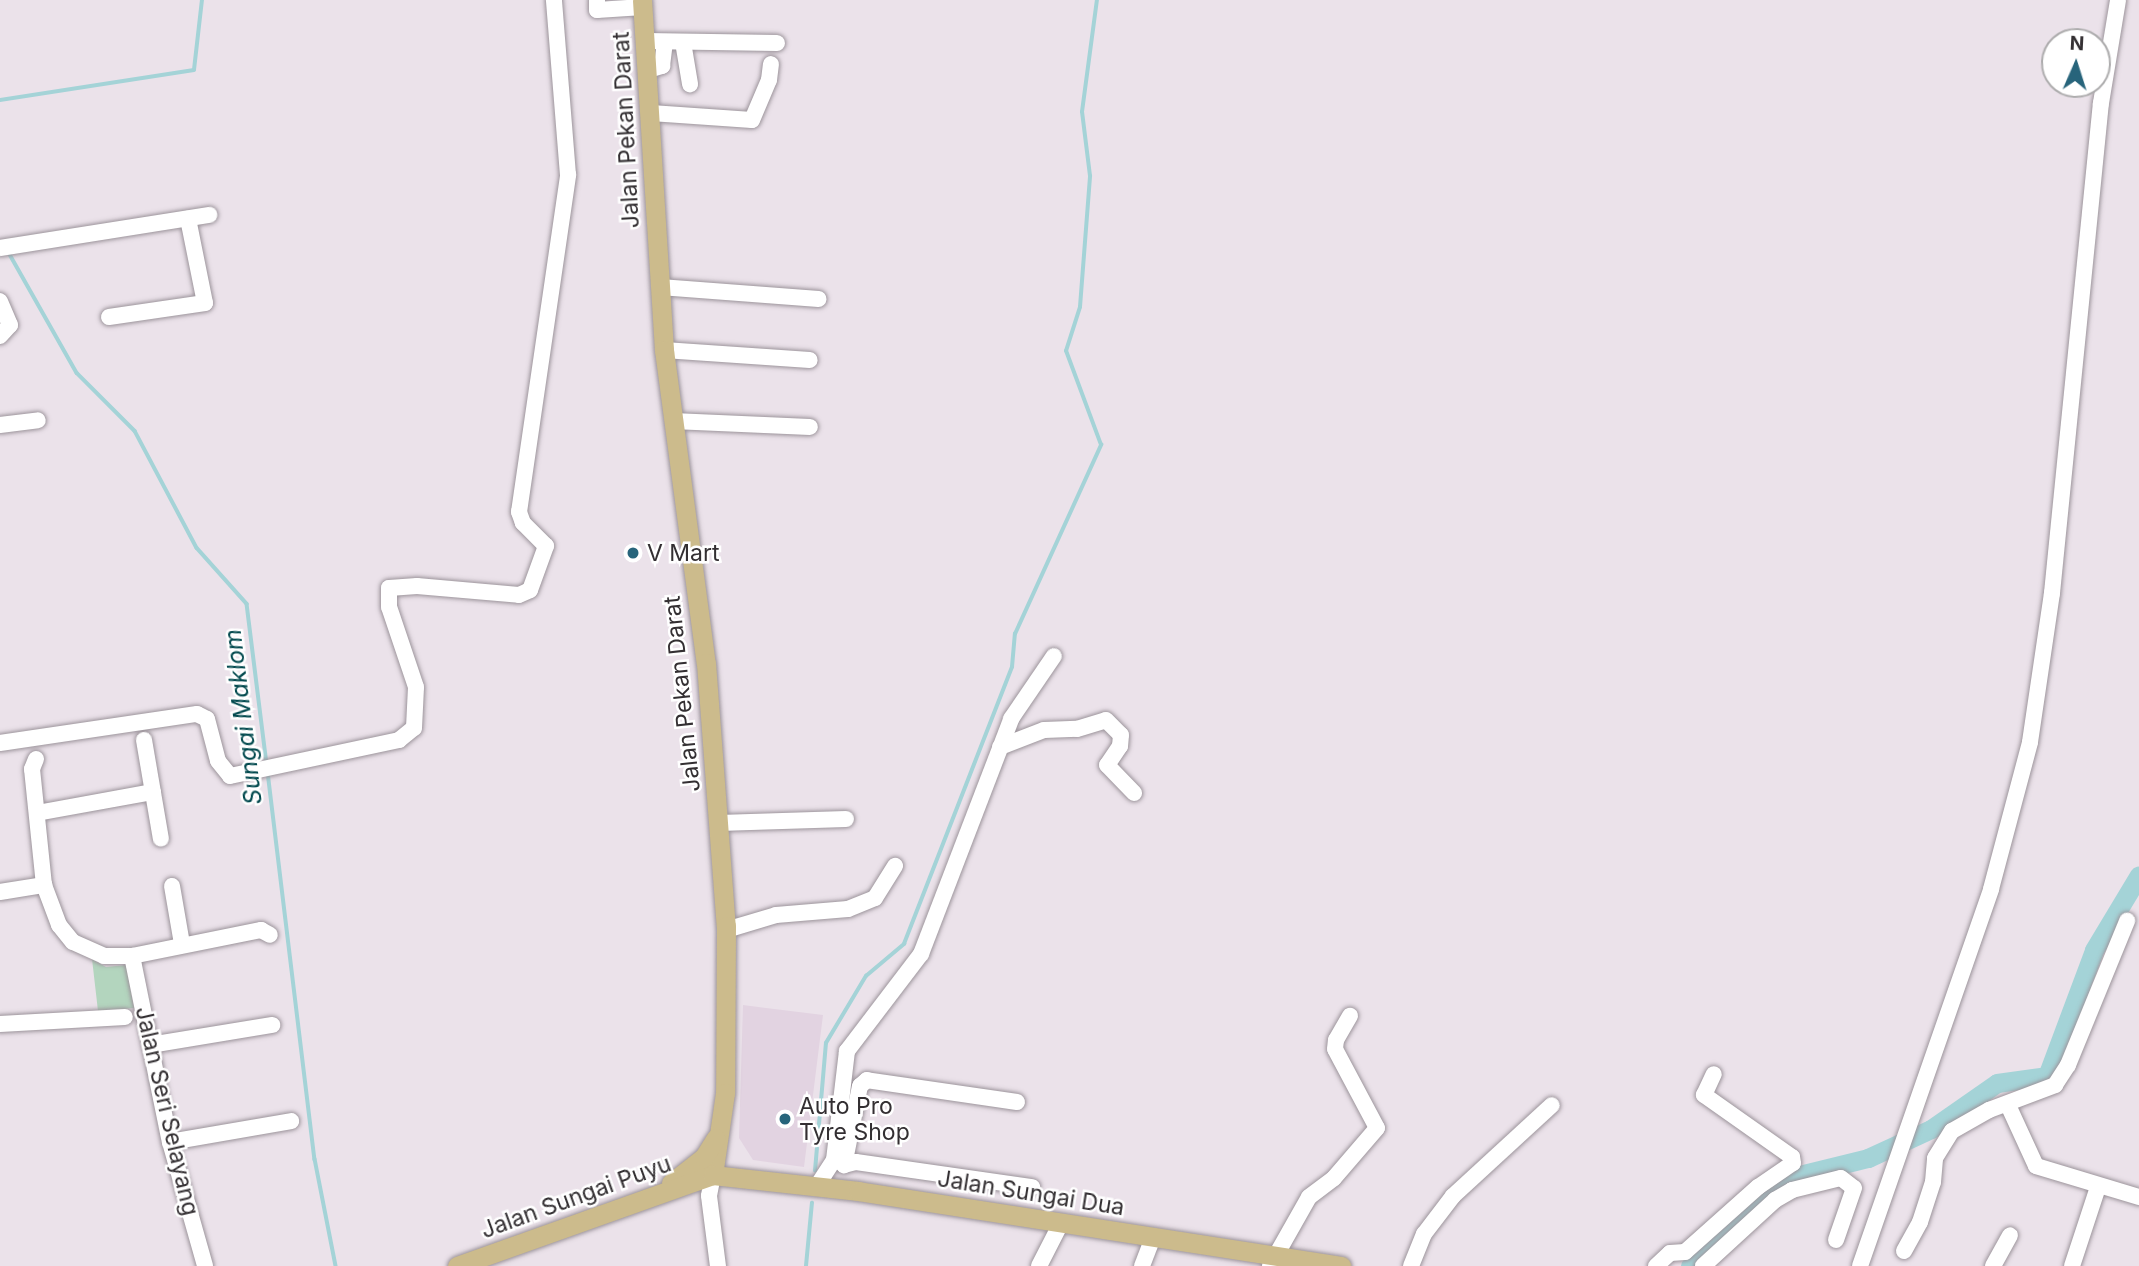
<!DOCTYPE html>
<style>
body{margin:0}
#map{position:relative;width:2139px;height:1266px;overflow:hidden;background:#ebe2ea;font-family:Inter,sans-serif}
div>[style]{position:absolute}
.built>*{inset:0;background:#e2d3e1}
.green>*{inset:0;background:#b3d5be}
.stream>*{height:3.5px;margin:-1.75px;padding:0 1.75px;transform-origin:1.75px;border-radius:1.75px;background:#a4d3d7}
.river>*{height:19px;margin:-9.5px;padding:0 9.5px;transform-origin:9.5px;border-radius:9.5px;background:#a4d3d7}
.roads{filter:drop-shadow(0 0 2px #9c949b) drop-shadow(0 0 2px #9c949b)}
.minor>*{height:16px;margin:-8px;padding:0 8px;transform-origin:8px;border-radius:8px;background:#fff}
.major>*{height:19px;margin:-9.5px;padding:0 9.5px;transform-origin:9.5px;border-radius:9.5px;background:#ccbb8c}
.dots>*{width:19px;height:19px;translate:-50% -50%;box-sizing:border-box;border:4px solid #fff;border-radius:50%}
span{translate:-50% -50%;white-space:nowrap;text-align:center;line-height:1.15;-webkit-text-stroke:5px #fff;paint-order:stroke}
.street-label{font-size:23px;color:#332f32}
.poi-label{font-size:23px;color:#332f32}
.left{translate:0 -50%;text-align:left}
.water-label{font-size:24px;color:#00484d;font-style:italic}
.north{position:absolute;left:2041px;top:28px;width:70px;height:70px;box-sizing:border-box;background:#fff;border:2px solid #adacad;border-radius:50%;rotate:3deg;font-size:19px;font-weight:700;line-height:28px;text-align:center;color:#332f32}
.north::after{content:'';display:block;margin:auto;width:24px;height:32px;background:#27647b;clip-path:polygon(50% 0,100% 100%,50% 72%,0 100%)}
</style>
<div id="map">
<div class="built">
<div style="clip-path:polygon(743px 1005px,823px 1015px,804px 1167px,753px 1160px,739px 1138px)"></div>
</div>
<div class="green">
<div style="clip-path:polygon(92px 959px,106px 967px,126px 965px,134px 1008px,98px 1011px)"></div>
</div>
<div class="stream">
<div style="left:0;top:100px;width:196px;rotate:-8.8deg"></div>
<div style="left:194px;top:70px;width:70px;rotate:-83.5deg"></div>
<div style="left:8px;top:251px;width:140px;rotate:60.5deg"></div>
<div style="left:77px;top:373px;width:82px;rotate:45deg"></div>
<div style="left:135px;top:431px;width:132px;rotate:62.1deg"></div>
<div style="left:197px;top:548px;width:75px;rotate:48.2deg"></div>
<div style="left:247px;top:604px;width:161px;rotate:82.9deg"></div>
<div style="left:268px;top:772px;width:390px;rotate:83.1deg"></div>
<div style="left:315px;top:1159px;width:109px;rotate:78.9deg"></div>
<div style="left:815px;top:1171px;width:128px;rotate:-85.1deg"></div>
<div style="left:826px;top:1043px;width:78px;rotate:-59.2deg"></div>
<div style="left:866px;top:976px;width:50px;rotate:-40.1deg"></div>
<div style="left:904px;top:944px;width:297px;rotate:-68.7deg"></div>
<div style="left:1012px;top:667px;width:33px;rotate:-85deg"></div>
<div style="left:1015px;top:634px;width:208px;rotate:-65.5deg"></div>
<div style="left:1101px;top:445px;width:100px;rotate:-110.4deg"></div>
<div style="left:1066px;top:351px;width:46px;rotate:-72.3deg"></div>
<div style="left:1080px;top:307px;width:131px;rotate:-85.6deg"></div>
<div style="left:1090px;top:176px;width:64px;rotate:-97.1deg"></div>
<div style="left:1082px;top:112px;width:113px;rotate:-82.4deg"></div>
<div style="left:806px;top:1266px;width:63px;rotate:-84.6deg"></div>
</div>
<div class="river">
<div style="left:1690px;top:1266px;width:30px;rotate:-50deg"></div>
<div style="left:1709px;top:1243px;width:98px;rotate:-40.9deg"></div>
<div style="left:1783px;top:1179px;width:88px;rotate:-13.9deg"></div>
<div style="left:1868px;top:1158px;width:69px;rotate:-24.7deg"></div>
<div style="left:1931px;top:1129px;width:80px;rotate:-34.9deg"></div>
<div style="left:1997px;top:1083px;width:50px;rotate:-8deg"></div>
<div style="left:2047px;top:1076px;width:134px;rotate:-69.5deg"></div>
<div style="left:2094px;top:950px;width:87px;rotate:-59deg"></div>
</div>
<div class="roads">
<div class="minor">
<div style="left:597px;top:0;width:10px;rotate:90deg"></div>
<div style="left:597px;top:10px;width:46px;rotate:-3.7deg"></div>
<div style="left:646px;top:41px;width:131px;rotate:0.9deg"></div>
<div style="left:683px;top:42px;width:43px;rotate:80.5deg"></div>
<div style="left:648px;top:70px;width:15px;rotate:-16deg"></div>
<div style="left:662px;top:66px;width:24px;rotate:-83deg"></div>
<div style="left:651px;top:113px;width:101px;rotate:4deg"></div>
<div style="left:752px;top:120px;width:43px;rotate:-67deg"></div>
<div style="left:769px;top:80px;width:16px;rotate:-83deg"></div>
<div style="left:0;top:248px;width:212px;rotate:-9deg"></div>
<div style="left:660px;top:287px;width:159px;rotate:4.3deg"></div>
<div style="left:109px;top:317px;width:97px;rotate:-8.3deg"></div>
<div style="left:205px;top:303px;width:86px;rotate:-101.4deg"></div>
<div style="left:0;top:336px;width:15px;rotate:-48deg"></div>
<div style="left:10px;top:325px;width:26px;rotate:-113deg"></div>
<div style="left:664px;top:350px;width:146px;rotate:3.9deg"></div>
<div style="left:673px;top:421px;width:137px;rotate:2.5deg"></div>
<div style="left:0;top:425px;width:38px;rotate:-7deg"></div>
<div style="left:144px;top:740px;width:100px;rotate:80.3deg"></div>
<div style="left:0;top:743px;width:199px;rotate:-8.4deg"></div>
<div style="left:197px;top:714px;width:11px;rotate:27deg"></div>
<div style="left:207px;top:719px;width:43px;rotate:75.3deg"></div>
<div style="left:218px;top:761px;width:19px;rotate:51deg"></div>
<div style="left:230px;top:776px;width:173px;rotate:-12deg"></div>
<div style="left:399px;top:740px;width:19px;rotate:-39deg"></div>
<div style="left:414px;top:728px;width:41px;rotate:-87.2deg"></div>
<div style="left:416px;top:687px;width:84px;rotate:-108.6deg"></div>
<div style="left:389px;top:607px;width:19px;rotate:-90deg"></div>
<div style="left:389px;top:588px;width:28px;rotate:-4deg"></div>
<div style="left:417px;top:586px;width:102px;rotate:5deg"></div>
<div style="left:519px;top:595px;width:12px;rotate:-24deg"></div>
<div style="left:530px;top:590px;width:47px;rotate:-70deg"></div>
<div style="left:546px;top:546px;width:33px;rotate:-135deg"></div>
<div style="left:523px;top:523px;width:12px;rotate:-110deg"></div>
<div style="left:519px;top:512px;width:341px;rotate:-81.7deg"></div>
<div style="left:568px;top:175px;width:176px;rotate:-94.6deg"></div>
<div style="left:1000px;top:747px;width:47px;rotate:-21.1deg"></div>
<div style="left:1044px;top:730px;width:33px;rotate:-2deg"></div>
<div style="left:1077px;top:729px;width:30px;rotate:-17deg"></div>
<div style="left:1106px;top:720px;width:21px;rotate:45deg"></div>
<div style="left:1121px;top:735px;width:11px;rotate:95deg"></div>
<div style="left:1120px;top:746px;width:23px;rotate:124deg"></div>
<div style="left:1107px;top:765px;width:39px;rotate:46deg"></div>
<div style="left:36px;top:759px;width:11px;rotate:112deg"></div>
<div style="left:32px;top:769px;width:117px;rotate:84.1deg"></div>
<div style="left:44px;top:885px;width:43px;rotate:69.4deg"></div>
<div style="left:59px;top:925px;width:22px;rotate:51deg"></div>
<div style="left:73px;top:942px;width:34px;rotate:24deg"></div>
<div style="left:104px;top:956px;width:28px"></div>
<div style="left:132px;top:956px;width:132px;rotate:-11.4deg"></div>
<div style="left:261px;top:930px;width:10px;rotate:29deg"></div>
<div style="left:37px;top:813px;width:118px;rotate:-10.3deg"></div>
<div style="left:719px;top:823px;width:127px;rotate:-1.8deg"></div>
<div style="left:172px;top:886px;width:59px;rotate:80.2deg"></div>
<div style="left:0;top:892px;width:45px;rotate:-9deg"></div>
<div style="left:726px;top:930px;width:52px;rotate:-16.7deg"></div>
<div style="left:776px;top:915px;width:72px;rotate:-4.8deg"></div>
<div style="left:848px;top:909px;width:29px;rotate:-22deg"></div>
<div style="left:875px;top:898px;width:38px;rotate:-58deg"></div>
<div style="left:132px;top:956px;width:190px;rotate:78.5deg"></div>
<div style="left:170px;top:1142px;width:129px;rotate:74.2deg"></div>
<div style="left:0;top:1024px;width:125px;rotate:-3.2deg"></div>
<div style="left:150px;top:1045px;width:124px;rotate:-9.3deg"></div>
<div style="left:1017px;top:1102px;width:152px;rotate:-171.7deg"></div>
<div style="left:867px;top:1080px;width:9px;rotate:139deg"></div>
<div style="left:860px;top:1086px;width:81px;rotate:101.4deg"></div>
<div style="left:844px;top:1165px;width:12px;rotate:-14deg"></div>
<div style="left:856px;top:1162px;width:178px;rotate:8.1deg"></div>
<div style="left:2008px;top:1105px;width:67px;rotate:65.3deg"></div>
<div style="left:2036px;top:1166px;width:108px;rotate:16.8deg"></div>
<div style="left:170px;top:1142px;width:123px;rotate:-9.8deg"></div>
<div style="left:713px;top:1175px;width:21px;rotate:101deg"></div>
<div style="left:709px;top:1196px;width:71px;rotate:82.7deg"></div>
<div style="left:817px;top:1186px;width:31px;rotate:-57deg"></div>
<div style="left:834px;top:1160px;width:110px;rotate:-83.2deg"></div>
<div style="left:847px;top:1051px;width:122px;rotate:-52.7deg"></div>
<div style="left:921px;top:954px;width:252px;rotate:-69deg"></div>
<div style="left:1011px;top:719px;width:76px;rotate:-55.7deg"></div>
<div style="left:1904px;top:1251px;width:33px;rotate:-61deg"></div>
<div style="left:1920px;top:1222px;width:42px;rotate:-72deg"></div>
<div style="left:1933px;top:1182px;width:24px;rotate:-85deg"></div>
<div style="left:1935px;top:1158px;width:32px;rotate:-58deg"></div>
<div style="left:1952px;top:1131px;width:43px;rotate:-29.6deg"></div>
<div style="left:1989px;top:1110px;width:71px;rotate:-20.7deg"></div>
<div style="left:2055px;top:1085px;width:24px;rotate:-57deg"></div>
<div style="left:2068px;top:1065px;width:156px;rotate:-67.7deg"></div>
<div style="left:1039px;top:1266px;width:48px;rotate:-62.9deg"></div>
<div style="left:1142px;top:1266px;width:30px;rotate:-69deg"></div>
<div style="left:1270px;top:1266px;width:79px;rotate:-60.5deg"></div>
<div style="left:1309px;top:1197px;width:31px;rotate:-37deg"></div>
<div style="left:1334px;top:1178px;width:66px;rotate:-49.3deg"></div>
<div style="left:1377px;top:1128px;width:89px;rotate:-118deg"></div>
<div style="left:1335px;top:1049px;width:9px;rotate:-84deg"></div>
<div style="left:1336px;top:1040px;width:28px;rotate:-60deg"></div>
<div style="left:1411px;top:1266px;width:35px;rotate:-68deg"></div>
<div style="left:1424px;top:1234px;width:48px;rotate:-52.7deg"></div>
<div style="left:1453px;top:1196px;width:134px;rotate:-42.6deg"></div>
<div style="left:1656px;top:1266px;width:19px;rotate:-43deg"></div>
<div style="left:1670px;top:1253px;width:15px;rotate:-4deg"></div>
<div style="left:1685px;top:1252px;width:98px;rotate:-41.7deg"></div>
<div style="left:1758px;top:1187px;width:42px;rotate:-34.4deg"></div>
<div style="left:1793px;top:1163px;width:6px;rotate:-99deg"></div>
<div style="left:1792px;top:1157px;width:108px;rotate:-144.8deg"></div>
<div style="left:1704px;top:1095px;width:23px;rotate:-65deg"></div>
<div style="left:1703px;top:1266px;width:98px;rotate:-42.5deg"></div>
<div style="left:1775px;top:1200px;width:20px;rotate:-30deg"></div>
<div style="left:1792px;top:1190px;width:50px;rotate:-13.8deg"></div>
<div style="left:1841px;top:1178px;width:16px;rotate:38deg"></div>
<div style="left:1854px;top:1188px;width:55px;rotate:109.1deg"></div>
<div style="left:1860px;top:1266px;width:399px;rotate:-70.8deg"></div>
<div style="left:1991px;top:889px;width:152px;rotate:-75.1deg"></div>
<div style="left:2030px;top:742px;width:151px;rotate:-81.6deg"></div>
<div style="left:2052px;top:593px;width:492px;rotate:-84.3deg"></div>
<div style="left:2101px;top:103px;width:104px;rotate:-80.6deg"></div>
<div style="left:1993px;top:1266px;width:35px;rotate:-61deg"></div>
<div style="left:2072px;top:1266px;width:83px;rotate:-71.8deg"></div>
</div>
<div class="major">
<div style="left:642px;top:0;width:351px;rotate:86.4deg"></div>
<div style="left:664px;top:350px;width:316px;rotate:82.4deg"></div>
<div style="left:706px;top:663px;width:264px;rotate:85.7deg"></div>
<div style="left:726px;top:926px;width:167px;rotate:90.3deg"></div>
<div style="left:725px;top:1093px;width:83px;rotate:98.3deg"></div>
<div style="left:671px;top:1183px;width:42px;rotate:-38.2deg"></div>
<div style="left:704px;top:1157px;width:22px;rotate:-58deg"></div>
<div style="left:457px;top:1266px;width:272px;rotate:-19.6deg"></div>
<div style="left:713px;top:1175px;width:146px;rotate:6.3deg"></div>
<div style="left:858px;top:1191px;width:489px;rotate:8.8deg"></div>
</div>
</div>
<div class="dots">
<div style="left:633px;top:553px;background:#27647b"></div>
<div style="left:785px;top:1119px;background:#27647b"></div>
</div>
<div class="street-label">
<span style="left:626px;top:130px;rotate:-93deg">Jalan Pekan Darat</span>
<span style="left:682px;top:694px;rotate:-96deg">Jalan Pekan Darat</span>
<span style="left:167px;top:1111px;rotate:77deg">Jalan Seri Selayang</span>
<span style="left:1031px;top:1193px;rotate:9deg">Jalan Sungai Dua</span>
<span style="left:576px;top:1197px;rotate:-20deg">Jalan Sungai Puyu</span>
</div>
<div class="poi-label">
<span class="left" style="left:647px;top:553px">V Mart</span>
<span class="left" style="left:799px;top:1119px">Auto Pro<br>Tyre Shop</span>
</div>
<div class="water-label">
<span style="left:243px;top:717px;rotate:-97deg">Sungai Maklom</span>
</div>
<div class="north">N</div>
</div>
